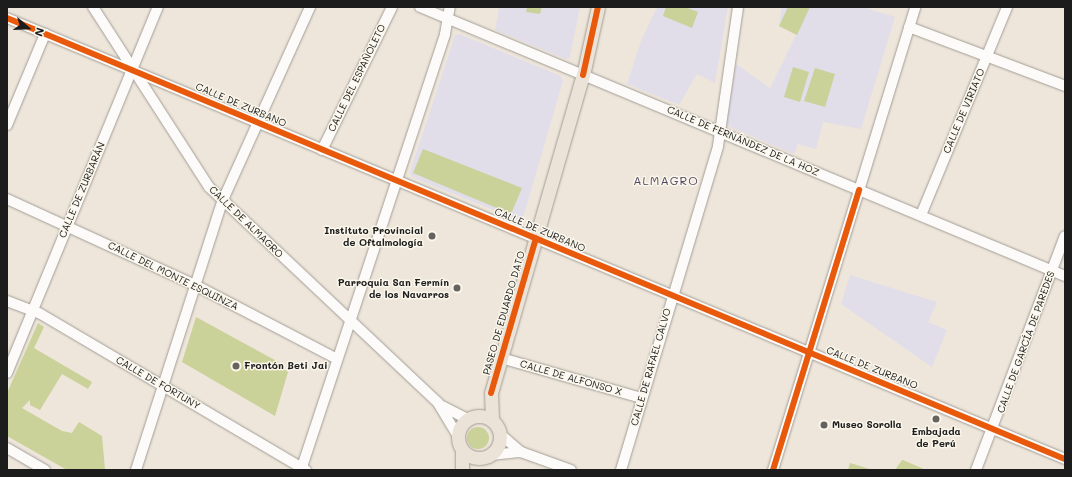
<!DOCTYPE html>
<meta charset="utf-8">
<style>
body{margin:0}
#map{position:relative;width:1072px;height:477px;overflow:hidden;background:#eee6da;font-family:Mali,sans-serif}
div>[style]{position:absolute}
.built>*{inset:0;background:#e1deea}
.green>*{inset:0;background:#cad199}
.round{border-radius:50%}
.roads{filter:drop-shadow(0 0 1px #a29d97) drop-shadow(0 0 1px #a29d97)}
.minor>*{height:10px;margin:-5px;padding:0 5px;transform-origin:5px;border-radius:5px;background:#fcfbf9}
.major>*{height:13px;margin:-6.5px;padding:0 6.5px;transform-origin:6.5px;border-radius:6.5px;background:#ece3d8}
.major>.ring{margin:-6.5px;padding:0;box-sizing:content-box;background:none;border:13px solid #ece3d8;border-radius:50%}
.cycleway>*{height:6px;margin:-3px;padding:0 3px;transform-origin:3px;border-radius:3px;background:#e8590c}
.dots>*{width:11px;height:11px;translate:-50% -50%;box-sizing:border-box;border:2px solid #fbf7ec;border-radius:50%}
span{translate:-50% -50%;white-space:nowrap;text-align:center;line-height:1.15;-webkit-text-stroke:3px #fbf7ec;paint-order:stroke}
.street-label{font-size:10px;color:#1c1c1c}
.poi-label{font-size:10px;color:#1c1c1c;font-weight:700}
.right{translate:-100% -50%;text-align:right}
.left{translate:0 -50%;text-align:left}
.quarter-label{font-size:12px;color:#524963;letter-spacing:1px}
.frame{position:absolute;inset:0;border:8px solid #1c1c1c;pointer-events:none}
.north{position:absolute;left:8px;top:8px;width:40px;height:40px;-webkit-text-stroke:3px #fbf7ec;paint-order:stroke;rotate:109deg;font-size:11px;font-weight:700;line-height:16px;text-align:center;color:#1c1c1c}
.north::after{content:'';display:block;margin:auto;width:14px;height:18px;background:#1c1c1c;clip-path:polygon(50% 0,100% 100%,50% 72%,0 100%)}
</style>
<div id="map">
<div class="built">
<div style="clip-path:polygon(580px 7px,570px 57px,566px 59px,495px 30px,499px 8px)"></div>
<div style="clip-path:polygon(657px 7px,728px 7px,715px 83px,697px 74px,679px 105px,627px 84px,641px 41px)"></div>
<div style="clip-path:polygon(782px 7px,863px 7px,895px 17px,861px 129px,823px 122px,816px 149px,798px 144px,794px 154px,728px 126px,726px 122px,736px 64px,770px 88px,796px 35px,779px 26px)"></div>
<div style="clip-path:polygon(459px 34px,561px 76px,563px 81px,523px 218px,518px 220px,412px 177px,410px 172px,455px 35px)"></div>
<div style="clip-path:polygon(850px 275px,937px 302px,928px 322px,947px 330px,932px 367px,841px 304px)"></div>
</div>
<div class="green">
<div style="clip-path:polygon(527px 7px,542px 7px,540px 14px,526px 12px)"></div>
<div style="clip-path:polygon(666px 7px,685px 7px,698px 12px,692px 28px,663px 16px)"></div>
<div style="clip-path:polygon(788px 7px,810px 7px,797px 35px,779px 26px)"></div>
<div style="clip-path:polygon(793px 67px,809px 72px,800px 102px,784px 97px)"></div>
<div style="clip-path:polygon(815px 68px,835px 74px,825px 107px,804px 101px)"></div>
<div style="clip-path:polygon(423px 149px,522px 188px,511px 214px,413px 173px)"></div>
<div style="clip-path:polygon(196px 317px,284px 365px,282px 368px,288px 372px,275px 416px,182px 362px)"></div>
<div style="clip-path:polygon(38px 323px,44px 327px,34px 348px,92px 382px,88px 389px,62px 374px,40px 410px,30px 405px,30px 400px,22px 408px,62px 431px,72px 433px,79px 422px,102px 436px,105px 470px,67px 470px,7px 436px,7px 393px)"></div>
<div class="round" style="left:467px;top:427px;width:22px;height:22px"></div>
<div style="clip-path:polygon(902px 460px,903px 460px,926px 470px,895px 470px)"></div>
<div style="clip-path:polygon(850px 463px,873px 470px,848px 470px)"></div>
</div>
<div class="roads">
<div class="minor">
<div style="left:93px;top:7px;width:214px;rotate:57.2deg"></div>
<div style="left:209px;top:187px;width:315px;rotate:43.3deg"></div>
<div style="left:438px;top:403px;width:37px;rotate:59deg"></div>
<div style="left:420px;top:7px;width:699px;rotate:22.64deg"></div>
<div style="left:7px;top:18px;width:1146px;rotate:22.63deg"></div>
<div style="left:909px;top:27px;width:167px;rotate:20.7deg"></div>
<div style="left:7px;top:125px;width:99px;rotate:-67.3deg"></div>
<div style="left:322px;top:150px;width:159px;rotate:-63.9deg"></div>
<div style="left:7px;top:199px;width:207px;rotate:24.6deg"></div>
<div style="left:195px;top:285px;width:160px;rotate:27.5deg"></div>
<div style="left:921px;top:215px;width:225px;rotate:-67.5deg"></div>
<div style="left:7px;top:301px;width:34px;rotate:21deg"></div>
<div style="left:39px;top:313px;width:310px;rotate:30.5deg"></div>
<div style="left:501px;top:358px;width:146px;rotate:15.9deg"></div>
<div style="left:7px;top:373px;width:396px;rotate:-67.6deg"></div>
<div style="left:442px;top:406px;width:28px;rotate:27deg"></div>
<div style="left:500px;top:434px;width:28px;rotate:41deg"></div>
<div style="left:521px;top:452px;width:53px;rotate:19.8deg"></div>
<div style="left:7px;top:448px;width:44px;rotate:30.1deg"></div>
<div style="left:491px;top:455px;width:30px;rotate:-6deg"></div>
<div style="left:136px;top:470px;width:281px;rotate:-72.2deg"></div>
<div style="left:222px;top:202px;width:214px;rotate:-65.7deg"></div>
<div style="left:301px;top:470px;width:459px;rotate:-71.7deg"></div>
<div style="left:445px;top:34px;width:27px;rotate:-80deg"></div>
<div style="left:621px;top:470px;width:338px;rotate:-73.3deg"></div>
<div style="left:718px;top:146px;width:140px;rotate:-81.8deg"></div>
<div style="left:773px;top:470px;width:484px;rotate:-72.9deg"></div>
<div style="left:976px;top:470px;width:250px;rotate:-69.2deg"></div>
</div>
<div class="major">
<div class="ring" style="left:458px;top:416px;width:29px;height:29px"></div>
<div style="left:492px;top:420px;width:27px;rotate:-92deg"></div>
<div style="left:491px;top:393px;width:331px;rotate:-73.9deg"></div>
<div style="left:583px;top:75px;width:70px;rotate:-77.6deg"></div>
<div style="left:462px;top:470px;width:18px;rotate:-90deg"></div>
</div>
</div>
<div class="cycleway">
<div style="left:7px;top:18px;width:1146px;rotate:22.63deg"></div>
<div style="left:583px;top:75px;width:70px;rotate:-77.6deg"></div>
<div style="left:491px;top:393px;width:161px;rotate:-73.8deg"></div>
<div style="left:773px;top:470px;width:293px;rotate:-72.9deg"></div>
</div>
<div class="dots">
<div style="left:432px;top:236px;background:#66635e"></div>
<div style="left:457px;top:288px;background:#66635e"></div>
<div style="left:236px;top:366px;background:#66635e"></div>
<div style="left:936px;top:419px;background:#66635e"></div>
<div style="left:824px;top:425px;background:#66635e"></div>
</div>
<div class="street-label">
<span style="left:357px;top:78px;rotate:-64deg">CALLE DEL ESPAÑOLETO</span>
<span style="left:241px;top:105px;rotate:23deg">CALLE DE ZURBANO</span>
<span style="left:964px;top:111px;rotate:-67deg">CALLE DE VIRIATO</span>
<span style="left:743px;top:141px;rotate:23deg">CALLE DE FERNÁNDEZ DE LA HOZ</span>
<span style="left:82px;top:190px;rotate:-67deg">CALLE DE ZURBARÁN</span>
<span style="left:246px;top:222px;rotate:44deg">CALLE DE ALMAGRO</span>
<span style="left:540px;top:230px;rotate:23deg">CALLE DE ZURBANO</span>
<span style="left:173px;top:276px;rotate:26deg">CALLE DEL MONTE ESQUINZA</span>
<span style="left:504px;top:313px;rotate:-74deg">PASEO DE EDUARDO DATO</span>
<span style="left:1026px;top:342px;rotate:-70deg">CALLE DE GARCÍA DE PAREDES</span>
<span style="left:651px;top:367px;rotate:-74deg">CALLE DE RAFAEL CALVO</span>
<span style="left:872px;top:368px;rotate:22deg">CALLE DE ZURBANO</span>
<span style="left:571px;top:378px;rotate:16deg">CALLE DE ALFONSO X</span>
<span style="left:158px;top:383px;rotate:30deg">CALLE DE FORTUNY</span>
</div>
<div class="poi-label">
<span class="right" style="left:423px;top:236px">Instituto Provincial<br>de Oftalmología</span>
<span class="right" style="left:449px;top:288px">Parroquia San Fermín<br>de los Navarros</span>
<span class="left" style="left:244px;top:366px">Frontón Beti Jai</span>
<span class="left" style="left:832px;top:425px">Museo Sorolla</span>
<span style="left:936px;top:437px">Embajada<br>de Perú</span>
</div>
<div class="quarter-label">
<span style="left:666px;top:181px">ALMAGRO</span>
</div>
<div class="frame"></div>
<div class="north">N</div>
</div>
